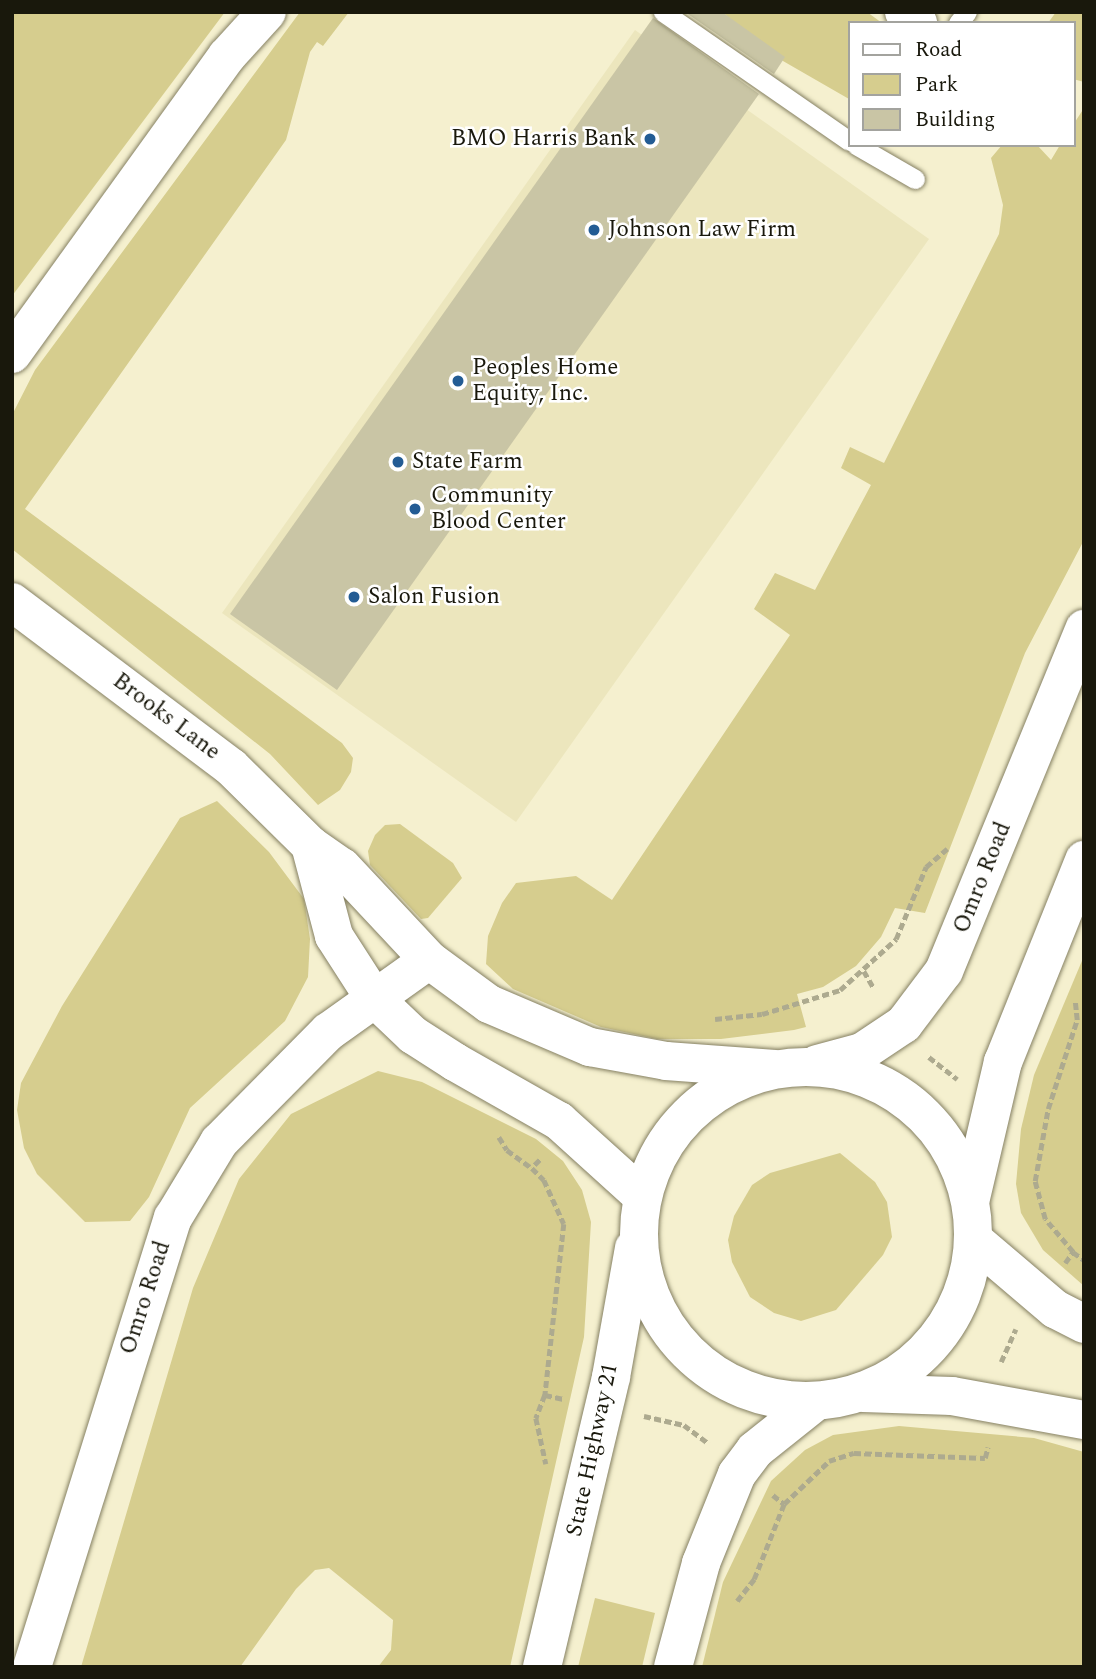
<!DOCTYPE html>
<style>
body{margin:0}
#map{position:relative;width:1096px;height:1679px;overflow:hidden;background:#f5f0cf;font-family:Spectral,serif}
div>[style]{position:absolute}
.built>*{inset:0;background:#ece6bd}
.green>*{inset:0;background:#d6cd8e}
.building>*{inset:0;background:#c9c5a5}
.path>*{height:4.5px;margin-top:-2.25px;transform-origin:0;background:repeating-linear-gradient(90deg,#adaa8f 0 7px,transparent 0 10.5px)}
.roads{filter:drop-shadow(0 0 2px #858062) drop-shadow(0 0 2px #858062)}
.service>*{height:19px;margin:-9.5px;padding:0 9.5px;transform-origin:9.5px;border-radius:9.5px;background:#fff}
.minor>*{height:38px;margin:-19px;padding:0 19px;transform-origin:19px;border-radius:19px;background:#fff}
.tertiary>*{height:38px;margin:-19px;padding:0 19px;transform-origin:19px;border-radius:19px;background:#fff}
.trunk>*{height:38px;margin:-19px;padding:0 19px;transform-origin:19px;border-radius:19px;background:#fff}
.trunk>.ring{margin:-19px;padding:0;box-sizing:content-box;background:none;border:38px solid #fff;border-radius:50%}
.dots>*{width:19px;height:19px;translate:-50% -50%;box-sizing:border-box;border:4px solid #fff;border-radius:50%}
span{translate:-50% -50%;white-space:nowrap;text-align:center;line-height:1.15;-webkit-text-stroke:5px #fff;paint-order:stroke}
.poi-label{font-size:23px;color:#19180c}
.right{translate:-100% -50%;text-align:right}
.left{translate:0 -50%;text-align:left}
.street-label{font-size:23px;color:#19180c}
.frame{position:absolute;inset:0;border:14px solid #19180c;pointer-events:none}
.legend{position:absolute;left:848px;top:21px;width:228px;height:126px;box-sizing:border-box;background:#fff;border:2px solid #a3a39e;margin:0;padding:9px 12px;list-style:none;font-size:21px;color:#19180c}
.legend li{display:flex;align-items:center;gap:14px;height:35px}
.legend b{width:35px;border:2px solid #a3a39e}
</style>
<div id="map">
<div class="built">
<div style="clip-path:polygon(635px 30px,929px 239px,516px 822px,222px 613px)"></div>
</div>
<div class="green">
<div style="clip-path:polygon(12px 12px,225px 12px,12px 296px)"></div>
<div style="clip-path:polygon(300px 12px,349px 12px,323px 46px,317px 42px,310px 52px,286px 140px,25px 509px,342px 743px,353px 758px,351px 772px,340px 790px,318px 805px,270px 754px,12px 549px,12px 415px,35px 370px)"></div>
<div style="clip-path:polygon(722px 12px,867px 12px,882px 23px,849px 23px,849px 99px,783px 61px)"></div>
<div style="clip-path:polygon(1056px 12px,1084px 12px,1084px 82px,1073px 79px,1073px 23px,1048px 23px)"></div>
<div style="clip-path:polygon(1084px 108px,1084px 540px,1025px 653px,925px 913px,895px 908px,881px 937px,856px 966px,823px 987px,797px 994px,806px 1027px,794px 1030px,721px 1039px,657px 1039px,601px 1027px,513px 989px,486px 964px,488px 936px,502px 903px,516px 883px,576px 876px,612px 900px,790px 635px,754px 609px,775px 573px,815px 590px,871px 485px,841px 468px,850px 447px,884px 463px,999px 234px,1003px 205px,991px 158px,1002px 145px,1037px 145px,1051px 160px,1060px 145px,1073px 145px,1073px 125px)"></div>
<div style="clip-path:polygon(217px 801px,269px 852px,304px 899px,310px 939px,308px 977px,285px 1021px,190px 1108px,149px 1197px,130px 1221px,85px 1222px,37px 1174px,24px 1148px,17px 1110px,21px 1083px,62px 1006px,180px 818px)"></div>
<div style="clip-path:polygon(400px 824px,453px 863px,462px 878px,428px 918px,421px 919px,370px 865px,368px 851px,375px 835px,385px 825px)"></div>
<div style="clip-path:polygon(1084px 956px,1084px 1286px,1043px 1250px,1021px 1213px,1016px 1184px,1021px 1129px,1034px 1075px)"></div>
<div style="clip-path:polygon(378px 1071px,422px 1082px,536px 1139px,563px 1161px,582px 1190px,591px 1222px,584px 1337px,510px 1667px,378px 1667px,391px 1650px,393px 1620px,329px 1568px,315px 1570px,296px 1589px,240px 1667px,81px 1667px,193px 1288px,239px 1179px,291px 1114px)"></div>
<div style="clip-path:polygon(840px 1153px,875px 1182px,887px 1202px,892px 1237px,883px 1255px,836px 1310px,801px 1321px,774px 1313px,750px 1297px,732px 1262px,728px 1240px,734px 1216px,752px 1185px,770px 1173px)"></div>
<div style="clip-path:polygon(899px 1426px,1034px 1438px,1084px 1452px,1084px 1667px,702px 1667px,723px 1582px,771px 1481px,805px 1450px,833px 1435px)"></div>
<div style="clip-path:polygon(595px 1598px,655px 1613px,642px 1667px,578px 1667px)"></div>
</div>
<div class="building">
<div style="clip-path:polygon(685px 12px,722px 12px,785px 57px,774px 74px)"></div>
<div style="clip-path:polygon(653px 18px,759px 94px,337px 690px,230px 614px)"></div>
</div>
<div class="path">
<div style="left:864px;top:971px;width:20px;rotate:60deg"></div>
<div style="left:715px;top:1019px;width:47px;rotate:-6.1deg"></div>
<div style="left:762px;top:1014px;width:82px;rotate:-17.1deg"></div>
<div style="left:840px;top:990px;width:76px;rotate:-42.3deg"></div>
<div style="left:896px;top:939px;width:78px;rotate:-67.4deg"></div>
<div style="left:926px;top:867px;width:28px;rotate:-41deg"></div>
<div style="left:929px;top:1057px;width:36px;rotate:38deg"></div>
<div style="left:499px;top:1137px;width:15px;rotate:58deg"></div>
<div style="left:507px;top:1150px;width:31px;rotate:36deg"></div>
<div style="left:540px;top:1160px;width:11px;rotate:135deg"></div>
<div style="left:532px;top:1168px;width:17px;rotate:45deg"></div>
<div style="left:544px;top:1180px;width:48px;rotate:65.6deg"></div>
<div style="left:564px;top:1224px;width:172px;rotate:96.3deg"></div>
<div style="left:545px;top:1395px;width:19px;rotate:12deg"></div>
<div style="left:1073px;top:1252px;width:14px;rotate:36deg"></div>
<div style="left:1065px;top:1263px;width:14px;rotate:-54deg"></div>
<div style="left:1073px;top:1252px;width:43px;rotate:-130.3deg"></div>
<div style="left:1045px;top:1219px;width:39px;rotate:-105deg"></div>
<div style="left:1035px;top:1181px;width:73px;rotate:-79.8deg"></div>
<div style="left:1048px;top:1109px;width:94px;rotate:-72deg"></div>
<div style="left:1077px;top:1020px;width:18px;rotate:-96deg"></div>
<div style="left:1001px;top:1362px;width:36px;rotate:-66deg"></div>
<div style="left:545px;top:1395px;width:25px;rotate:111deg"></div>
<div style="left:536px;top:1418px;width:47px;rotate:77.7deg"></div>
<div style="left:644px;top:1416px;width:41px;rotate:12.7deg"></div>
<div style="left:684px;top:1425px;width:31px;rotate:37deg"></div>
<div style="left:773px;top:1495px;width:14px;rotate:39deg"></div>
<div style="left:784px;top:1504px;width:62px;rotate:-43.7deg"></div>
<div style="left:829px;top:1461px;width:26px;rotate:-18deg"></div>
<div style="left:854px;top:1453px;width:131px;rotate:2.2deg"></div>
<div style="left:985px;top:1458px;width:11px;rotate:-75deg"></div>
<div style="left:737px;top:1601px;width:28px;rotate:-52deg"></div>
<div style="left:754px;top:1579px;width:81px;rotate:-68.2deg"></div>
</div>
<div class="roads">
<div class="service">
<div style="left:663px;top:12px;width:226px;rotate:34.7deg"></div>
<div style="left:958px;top:23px;width:14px;rotate:-51deg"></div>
<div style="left:856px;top:145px;width:68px;rotate:30deg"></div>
</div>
<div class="minor">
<div style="left:904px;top:12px;width:18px;rotate:38deg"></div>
<div style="left:12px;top:354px;width:367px;rotate:-54.2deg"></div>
<div style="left:227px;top:56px;width:59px;rotate:-47.7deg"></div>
<div style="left:12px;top:602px;width:274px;rotate:37deg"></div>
<div style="left:231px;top:767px;width:111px;rotate:44.6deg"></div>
<div style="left:310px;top:845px;width:39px;rotate:35deg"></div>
<div style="left:342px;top:867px;width:127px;rotate:46.9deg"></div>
<div style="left:310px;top:845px;width:94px;rotate:75.2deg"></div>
<div style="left:334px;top:936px;width:74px;rotate:57.2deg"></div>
</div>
<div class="tertiary">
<div style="left:374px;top:998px;width:54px;rotate:43.5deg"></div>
<div style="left:413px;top:1035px;width:50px;rotate:32.7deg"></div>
<div style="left:455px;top:1062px;width:120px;rotate:29.6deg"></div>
<div style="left:559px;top:1121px;width:112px;rotate:42.1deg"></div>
<div style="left:975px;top:1241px;width:105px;rotate:40.4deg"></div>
<div style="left:1055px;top:1309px;width:33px;rotate:27deg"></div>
<div style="left:863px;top:1393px;width:89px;rotate:1.9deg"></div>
<div style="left:952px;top:1396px;width:134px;rotate:10.3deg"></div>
<div style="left:32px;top:1667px;width:471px;rotate:-72.6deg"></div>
<div style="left:173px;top:1218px;width:89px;rotate:-58.8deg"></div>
<div style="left:219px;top:1142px;width:155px;rotate:-45.3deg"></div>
<div style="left:328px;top:1032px;width:124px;rotate:-35.5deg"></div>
<div style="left:429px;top:960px;width:74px;rotate:36.3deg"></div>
<div style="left:489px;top:1004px;width:110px;rotate:23.1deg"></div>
<div style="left:590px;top:1047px;width:77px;rotate:10.4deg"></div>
<div style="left:666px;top:1061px;width:109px;rotate:4.2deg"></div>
</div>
<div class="trunk">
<div style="left:817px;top:1064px;width:47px;rotate:-14.9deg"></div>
<div style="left:862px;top:1052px;width:50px;rotate:-33.7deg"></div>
<div style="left:904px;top:1024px;width:66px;rotate:-53deg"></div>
<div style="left:944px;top:971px;width:370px;rotate:-67.7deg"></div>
<div class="ring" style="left:639px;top:1067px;width:296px;height:296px"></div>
<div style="left:971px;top:1198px;width:140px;rotate:-76.8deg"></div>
<div style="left:1003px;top:1062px;width:218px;rotate:-68.1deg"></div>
<div style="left:542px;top:1667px;width:298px;rotate:-76.6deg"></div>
<div style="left:611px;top:1377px;width:131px;rotate:-79.9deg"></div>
<div style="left:673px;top:1667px;width:108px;rotate:-74.9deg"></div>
<div style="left:701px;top:1563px;width:96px;rotate:-68deg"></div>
<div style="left:737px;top:1474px;width:30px;rotate:-53deg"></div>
<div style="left:755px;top:1450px;width:75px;rotate:-38.5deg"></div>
</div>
</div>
<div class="dots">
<div style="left:650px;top:139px;background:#235c94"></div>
<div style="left:594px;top:230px;background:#235c94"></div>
<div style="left:458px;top:381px;background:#235c94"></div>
<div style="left:398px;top:462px;background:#235c94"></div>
<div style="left:415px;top:509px;background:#235c94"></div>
<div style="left:354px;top:597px;background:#235c94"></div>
</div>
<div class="poi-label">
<span class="right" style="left:636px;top:139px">BMO Harris Bank</span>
<span class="left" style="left:608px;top:230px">Johnson Law Firm</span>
<span class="left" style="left:472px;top:381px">Peoples Home<br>Equity, Inc.</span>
<span class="left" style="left:412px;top:462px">State Farm</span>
<span class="left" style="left:431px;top:509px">Community<br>Blood Center</span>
<span class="left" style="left:368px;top:597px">Salon Fusion</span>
</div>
<div class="street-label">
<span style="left:166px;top:717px;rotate:37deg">Brooks Lane</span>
<span style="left:983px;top:878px;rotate:-68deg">Omro Road</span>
<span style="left:146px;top:1298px;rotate:-72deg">Omro Road</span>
<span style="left:593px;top:1450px;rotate:-78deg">State Highway 21</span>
</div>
<div class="frame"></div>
<ul class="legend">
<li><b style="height:9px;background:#fff"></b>Road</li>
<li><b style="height:19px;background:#d6cd8e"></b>Park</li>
<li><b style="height:19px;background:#c9c5a5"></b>Building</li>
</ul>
</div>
